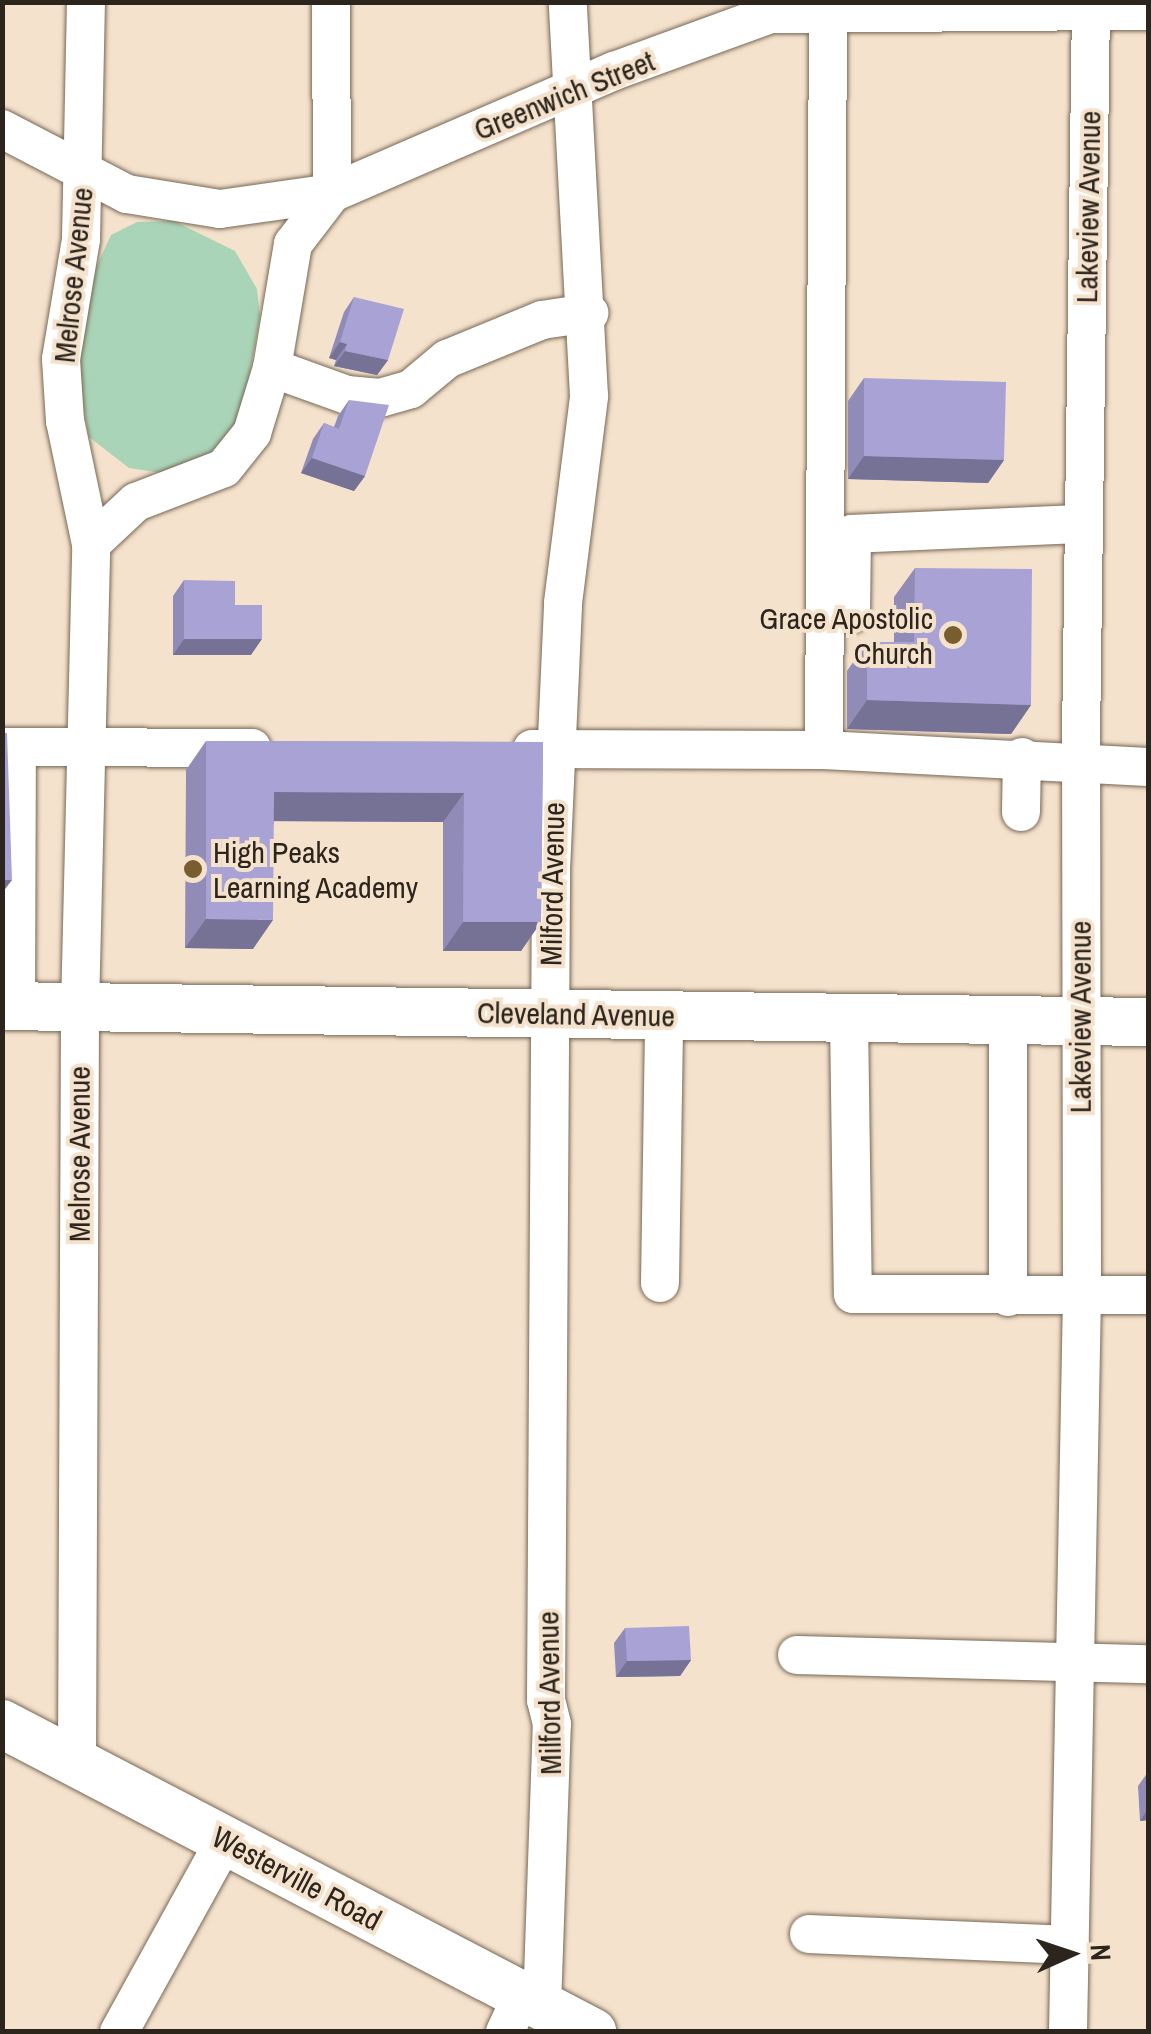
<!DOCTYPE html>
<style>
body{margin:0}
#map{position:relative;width:1151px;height:2034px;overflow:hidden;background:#f5e2cd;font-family:"Archivo Narrow",sans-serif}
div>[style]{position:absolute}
.green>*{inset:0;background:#aad4b7}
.roads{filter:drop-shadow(0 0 2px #776855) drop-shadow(0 0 2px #776855)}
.minor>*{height:38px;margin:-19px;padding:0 19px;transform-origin:19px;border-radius:19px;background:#fff}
.major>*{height:48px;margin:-24px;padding:0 24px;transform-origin:24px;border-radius:24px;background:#fff}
.wall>*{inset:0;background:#918cb7}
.shaded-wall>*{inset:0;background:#767295}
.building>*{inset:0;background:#a9a3d5}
.dots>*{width:28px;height:28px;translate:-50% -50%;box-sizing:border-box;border:5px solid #f5e2cd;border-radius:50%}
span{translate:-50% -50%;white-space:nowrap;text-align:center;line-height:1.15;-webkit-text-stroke:8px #f5e2cd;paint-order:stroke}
.street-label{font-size:30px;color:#2b251d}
.poi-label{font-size:30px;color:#2b251d}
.right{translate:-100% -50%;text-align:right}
.left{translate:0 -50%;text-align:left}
.frame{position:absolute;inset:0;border:5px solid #2b251d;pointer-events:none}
.north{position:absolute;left:1021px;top:1904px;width:100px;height:100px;-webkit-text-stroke:8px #f5e2cd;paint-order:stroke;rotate:87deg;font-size:28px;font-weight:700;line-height:40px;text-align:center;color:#2b251d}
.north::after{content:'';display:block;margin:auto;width:35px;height:45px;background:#2b251d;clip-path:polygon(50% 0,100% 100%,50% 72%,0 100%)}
</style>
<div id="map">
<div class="green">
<div style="clip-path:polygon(174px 221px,235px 251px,257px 289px,260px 316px,244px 405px,232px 432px,212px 455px,161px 473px,129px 468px,89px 437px,78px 376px,85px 292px,111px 235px,137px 222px)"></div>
</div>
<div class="roads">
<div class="minor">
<div style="left:2px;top:129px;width:141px;rotate:27.5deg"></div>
<div style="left:127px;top:194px;width:94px;rotate:9.2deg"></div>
<div style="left:220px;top:209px;width:113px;rotate:-8.1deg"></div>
<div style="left:332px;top:193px;width:307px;rotate:-23.4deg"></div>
<div style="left:614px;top:71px;width:167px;rotate:-20deg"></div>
<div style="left:771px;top:14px;width:377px;rotate:-0.5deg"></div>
<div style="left:272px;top:368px;width:80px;rotate:19.8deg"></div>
<div style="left:347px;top:395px;width:33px;rotate:5deg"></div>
<div style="left:380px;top:398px;width:32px;rotate:-16deg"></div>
<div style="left:411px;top:389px;width:47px;rotate:-39.8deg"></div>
<div style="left:447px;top:359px;width:103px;rotate:-22.3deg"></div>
<div style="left:542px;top:320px;width:48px;rotate:-8.5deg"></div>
<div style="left:91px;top:544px;width:62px;rotate:-43deg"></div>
<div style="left:136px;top:502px;width:94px;rotate:-21.1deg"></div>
<div style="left:224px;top:468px;width:45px;rotate:-51.3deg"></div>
<div style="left:252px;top:433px;width:68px;rotate:-72.9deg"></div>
<div style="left:272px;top:368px;width:126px;rotate:-80.4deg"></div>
<div style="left:293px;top:244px;width:64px;rotate:-52.6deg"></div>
<div style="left:332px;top:193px;width:191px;rotate:-90.3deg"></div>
<div style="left:851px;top:614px;width:80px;rotate:-89.3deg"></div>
<div style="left:852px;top:534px;width:231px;rotate:-2.5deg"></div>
<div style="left:2px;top:747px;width:250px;rotate:0.2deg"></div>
<div style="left:532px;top:749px;width:292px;rotate:0.2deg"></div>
<div style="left:824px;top:750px;width:324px;rotate:3deg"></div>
<div style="left:824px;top:750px;width:739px;rotate:-89.69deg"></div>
<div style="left:1021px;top:812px;width:55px;rotate:-89deg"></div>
<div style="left:16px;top:1007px;width:260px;rotate:-89.8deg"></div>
<div style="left:849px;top:1018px;width:276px;rotate:89.2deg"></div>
<div style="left:853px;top:1294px;width:295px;rotate:0.2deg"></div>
<div style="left:660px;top:1283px;width:267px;rotate:-89.1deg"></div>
<div style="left:1008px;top:1297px;width:277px;rotate:-90deg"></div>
<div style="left:797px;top:1655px;width:351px;rotate:1.5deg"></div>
<div style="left:77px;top:1764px;width:756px;rotate:-89.77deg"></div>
<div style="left:80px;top:1008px;width:464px;rotate:-88.6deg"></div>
<div style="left:91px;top:544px;width:126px;rotate:-101.9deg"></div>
<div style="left:65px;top:421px;width:62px;rotate:-93.7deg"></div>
<div style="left:61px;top:359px;width:122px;rotate:-80.5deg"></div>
<div style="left:81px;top:239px;width:237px;rotate:-88.8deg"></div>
<div style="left:809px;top:1934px;width:261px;rotate:2.4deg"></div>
<div style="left:542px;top:2006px;width:282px;rotate:-88deg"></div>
<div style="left:552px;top:1724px;width:25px;rotate:-104deg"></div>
<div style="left:546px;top:1700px;width:830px;rotate:-89.65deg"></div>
<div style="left:551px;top:870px;width:267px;rotate:-87.4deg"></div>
<div style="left:563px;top:603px;width:209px;rotate:-82.8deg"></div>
<div style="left:589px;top:396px;width:395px;rotate:-93.1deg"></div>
<div style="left:119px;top:2032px;width:219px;rotate:-61.1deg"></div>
<div style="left:505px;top:2032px;width:40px;rotate:-65deg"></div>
<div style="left:1068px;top:2032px;width:737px;rotate:-88.91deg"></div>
<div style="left:1082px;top:1295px;width:556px;rotate:-90.1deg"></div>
<div style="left:1081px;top:739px;width:737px;rotate:-89.22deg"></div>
</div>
<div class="major">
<div style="left:2px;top:1006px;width:1146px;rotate:0.8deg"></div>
<div style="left:2px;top:1724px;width:666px;rotate:27.57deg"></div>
</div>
</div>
<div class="wall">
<div style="clip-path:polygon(354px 297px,388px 360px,377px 375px,334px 366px,336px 360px,329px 358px,344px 312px)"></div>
<div style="clip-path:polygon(864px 378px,1004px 460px,988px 483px,848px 479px,848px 401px)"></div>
<div style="clip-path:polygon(349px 400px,365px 476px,354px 491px,301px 473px,313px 439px,324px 423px,334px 427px,338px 416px)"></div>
<div style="clip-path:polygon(915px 568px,1031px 705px,1011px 734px,847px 729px,847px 671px,867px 642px,894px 642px,894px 597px)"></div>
<div style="clip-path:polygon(184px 580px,235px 605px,251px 655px,173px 655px,173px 596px)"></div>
<div style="clip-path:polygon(206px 741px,543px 742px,541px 922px,521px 951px,443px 951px,443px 822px,274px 821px,253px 949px,185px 948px,186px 770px)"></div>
<div style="clip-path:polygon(625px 1628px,691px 1660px,680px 1676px,616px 1677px,614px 1643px)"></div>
<div style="clip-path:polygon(1148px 1772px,1148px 1820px,1140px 1821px,1138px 1786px)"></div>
</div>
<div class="shaded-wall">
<div style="clip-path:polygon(340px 342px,347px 344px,336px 360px,329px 358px)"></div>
<div style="clip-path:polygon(345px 351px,388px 360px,377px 375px,334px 366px)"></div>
<div style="clip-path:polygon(864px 456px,1004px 460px,988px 483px,848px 479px)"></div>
<div style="clip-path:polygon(312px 458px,365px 476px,354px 491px,301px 473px)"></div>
<div style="clip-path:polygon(184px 639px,262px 639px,251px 655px,173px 655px)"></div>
<div style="clip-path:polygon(867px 700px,1031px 705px,1011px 734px,847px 729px)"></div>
<div style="clip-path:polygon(274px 792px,464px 793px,443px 822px,254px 821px)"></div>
<div style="clip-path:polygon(2px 880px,12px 880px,2px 893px)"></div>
<div style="clip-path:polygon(206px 919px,273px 920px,253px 949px,185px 948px)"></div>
<div style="clip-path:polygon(463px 922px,541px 922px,521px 951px,443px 951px)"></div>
<div style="clip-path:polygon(691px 1660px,680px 1676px,616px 1677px,627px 1661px)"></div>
<div style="clip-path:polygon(1148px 1809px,1148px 1820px,1140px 1821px)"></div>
</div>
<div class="building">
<div style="clip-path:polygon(354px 297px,404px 309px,388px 360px,345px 351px,347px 344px,340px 342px)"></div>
<div style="clip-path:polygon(864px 378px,1006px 382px,1004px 460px,864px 456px)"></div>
<div style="clip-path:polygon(349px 400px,389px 405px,365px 476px,312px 458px,324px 423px,339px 429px)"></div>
<div style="clip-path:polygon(915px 568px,1032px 569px,1031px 705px,867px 700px,867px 642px,914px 642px)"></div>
<div style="clip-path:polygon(184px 580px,235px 581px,235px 605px,262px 605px,262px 639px,184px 639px)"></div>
<div style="clip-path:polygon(2px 733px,7px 733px,12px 880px,2px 880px)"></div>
<div style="clip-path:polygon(206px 741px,543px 742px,541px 922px,463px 922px,464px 793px,274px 792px,273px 920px,206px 919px)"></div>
<div style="clip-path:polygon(689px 1626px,691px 1660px,627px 1661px,625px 1628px)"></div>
</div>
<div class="dots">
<div style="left:953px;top:635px;background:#785d2f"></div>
<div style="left:193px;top:869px;background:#785d2f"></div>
</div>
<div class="street-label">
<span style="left:564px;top:95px;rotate:-22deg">Greenwich Street</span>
<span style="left:1088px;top:207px;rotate:-89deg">Lakeview Avenue</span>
<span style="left:73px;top:275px;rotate:-84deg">Melrose Avenue</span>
<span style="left:552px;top:884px;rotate:-89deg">Milford Avenue</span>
<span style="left:576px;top:1014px;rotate:1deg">Cleveland Avenue</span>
<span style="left:1080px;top:1017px;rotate:-90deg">Lakeview Avenue</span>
<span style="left:79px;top:1154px;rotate:-90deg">Melrose Avenue</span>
<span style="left:549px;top:1693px;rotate:-91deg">Milford Avenue</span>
<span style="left:297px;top:1878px;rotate:28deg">Westerville Road</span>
</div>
<div class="poi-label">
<span class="right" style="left:933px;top:635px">Grace Apostolic<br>Church</span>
<span class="left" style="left:213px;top:869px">High Peaks<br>Learning Academy</span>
</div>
<div class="frame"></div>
<div class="north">N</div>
</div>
